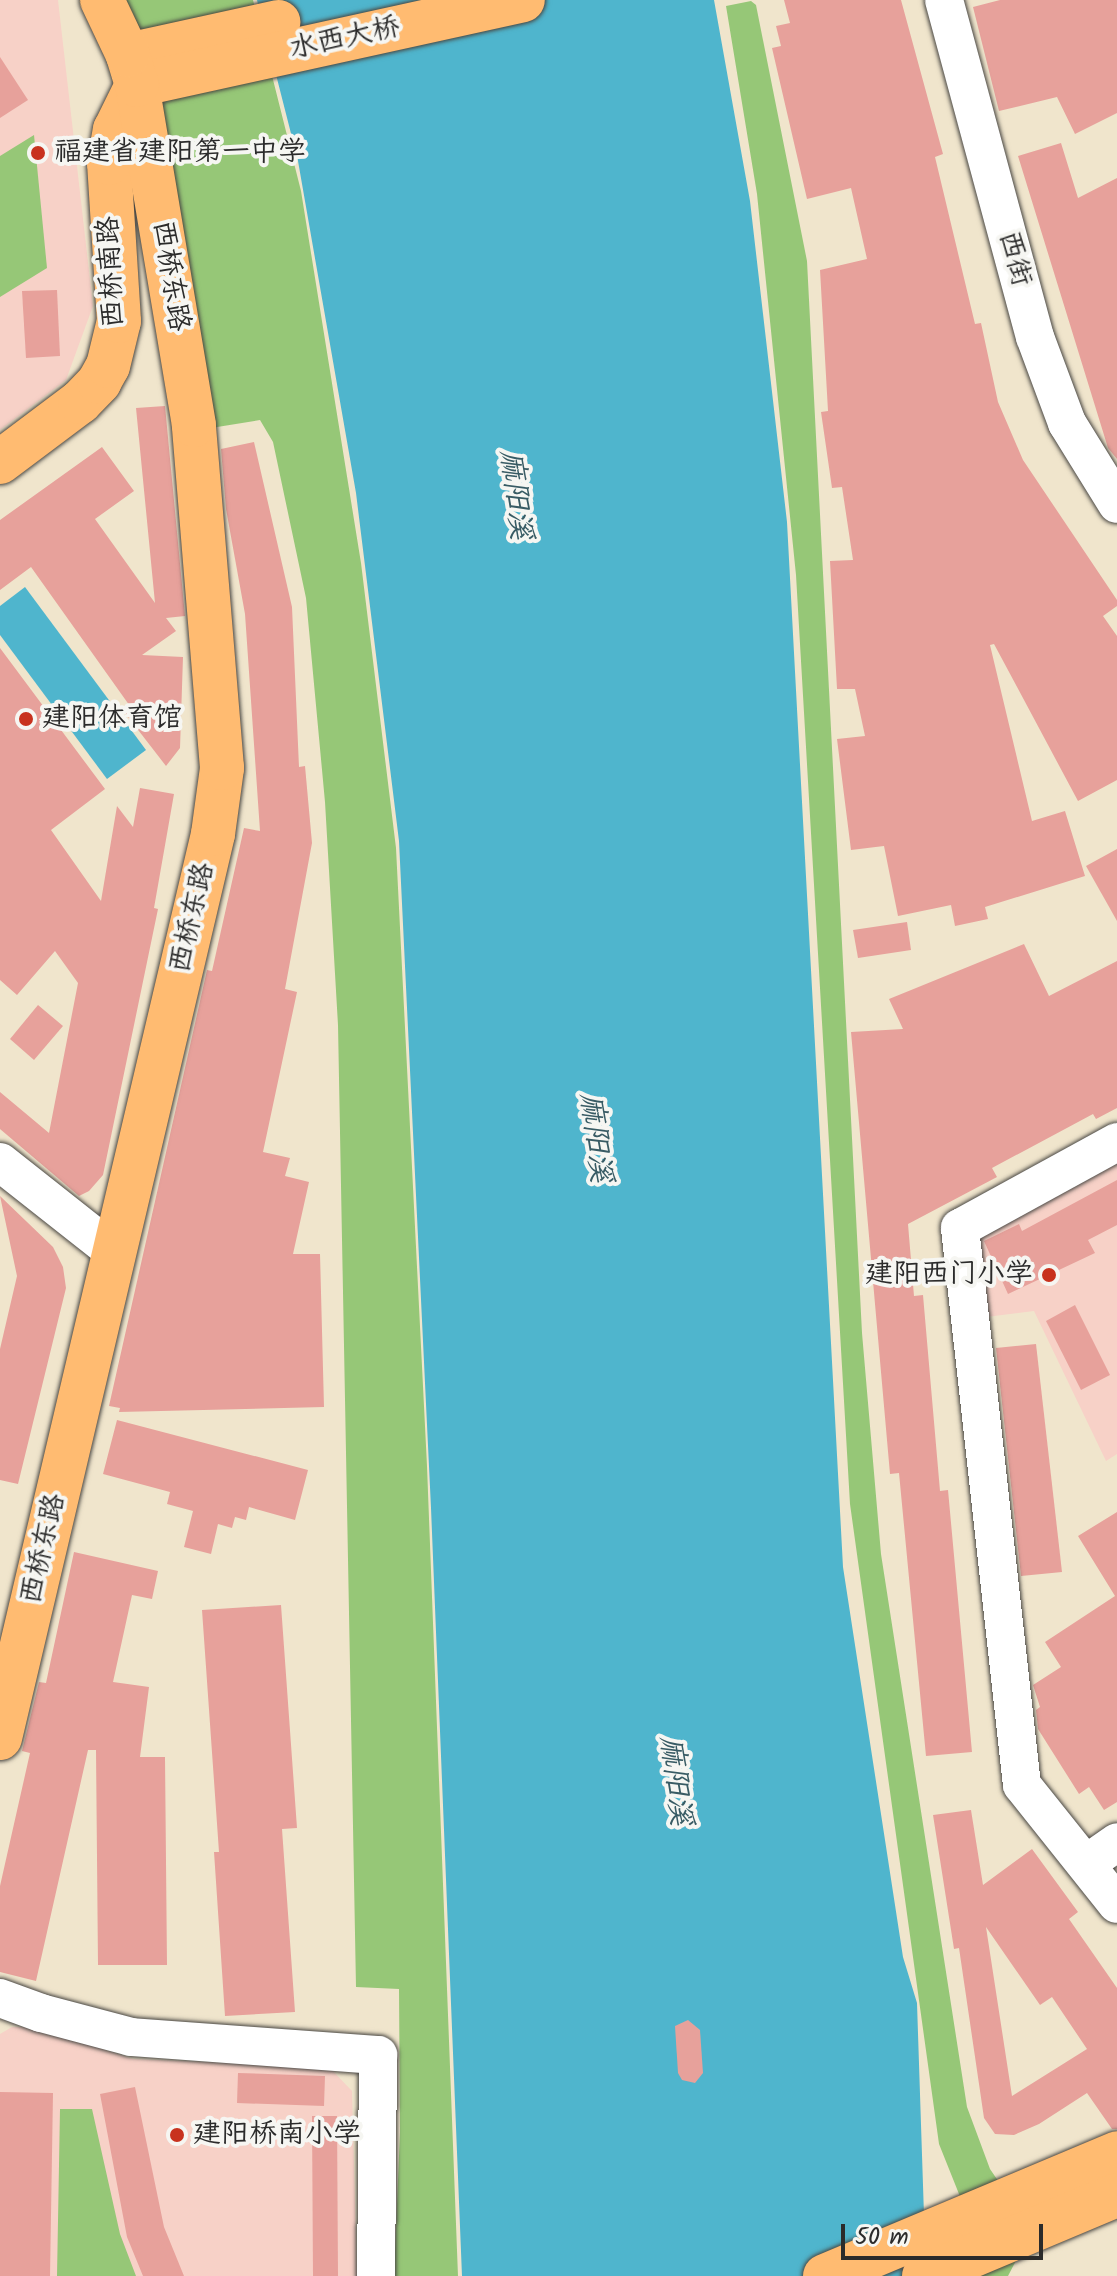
<!DOCTYPE html>
<meta charset="utf-8">
<style>
body{margin:0}
#map{position:relative;width:1117px;height:2276px;overflow:hidden;background:#f0e5cc;font-family:Kalam,"LXGW WenKai TC",sans-serif}
div>[style]{position:absolute}
.built>*{inset:0;background:#f7d1c7}
.green>*{inset:0;background:#96c777}
.water>*{inset:0;background:#4fb5cd}
.building>*{inset:0;background:#e7a19b}
.roads{filter:drop-shadow(0 0 2px #494743) drop-shadow(0 0 2px #494743)}
.minor>*{height:38px;margin:-19px;padding:0 19px;transform-origin:19px;border-radius:19px;background:#fff}
.major>*{height:44px;margin:-22px;padding:0 22px;transform-origin:22px;border-radius:22px;background:#ffbb71}
.highway>*{height:44px;margin:-22px;padding:0 22px;transform-origin:22px;border-radius:22px;background:#ffbb71}
.dots>*{width:22px;height:22px;translate:-50% -50%;box-sizing:border-box;border:4px solid #f6f6f2;border-radius:50%}
span{translate:-50% -50%;white-space:nowrap;text-align:center;line-height:1.15;-webkit-text-stroke:8px #f6f6f2;paint-order:stroke}
.street-label{font-size:28px;color:#2b2b2b}
.poi-label{font-size:28px;color:#2b2b2b}
.left{translate:0 -50%;text-align:left}
.right{translate:-100% -50%;text-align:right}
.water-label{font-size:30px;color:#385b64;font-style:italic}
.scale{position:absolute;left:841px;top:2224px;width:202px;height:36px;box-sizing:border-box;border:4px solid #2b2b2b;border-top:0;padding-left:10px;font-size:24px;line-height:28px;white-space:nowrap;color:#2b2b2b;-webkit-text-stroke:6px #f6f6f2;paint-order:stroke}
</style>
<div id="map">
<div class="built">
<div style="clip-path:polygon(0 0,58px 0,93px 306px,66px 380px,0 430px)"></div>
<div style="clip-path:polygon(1117px 1158px,1117px 1454px,1106px 1461px,1034px 1311px,986px 1317px,977px 1240px)"></div>
<div style="clip-path:polygon(12px 2027px,36px 2027px,133px 2059px,329px 2067px,352px 2091px,357px 2276px,0 2276px,0 2034px)"></div>
</div>
<div class="green">
<div style="clip-path:polygon(116px 0,253px 0,301px 191px,361px 563px,396px 848px,427px 1466px,458px 2276px,394px 2276px,400px 2132px,399px 1989px,356px 1987px,338px 1025px,325px 802px,306px 598px,273px 442px,260px 420px,211px 428px)"></div>
<div style="clip-path:polygon(751px 1px,756px 5px,807px 261px,862px 1333px,881px 1554px,967px 2107px,990px 2169px,1005px 2191px,1020px 2253px,1008px 2276px,966px 2276px,975px 2234px,939px 2144px,850px 1504px,796px 575px,757px 194px,726px 6px)"></div>
<div style="clip-path:polygon(34px 135px,47px 268px,0 297px,0 156px)"></div>
<div style="clip-path:polygon(60px 2109px,92px 2109px,120px 2234px,136px 2276px,57px 2276px)"></div>
</div>
<div class="water">
<div style="clip-path:polygon(257px 0,714px 0,750px 201px,787px 522px,843px 1567px,903px 1957px,917px 2003px,926px 2276px,462px 2276px,431px 1508px,399px 841px,356px 493px,298px 161px)"></div>
<div style="clip-path:polygon(25px 587px,146px 750px,107px 779px,0 635px,0 606px)"></div>
</div>
<div class="building">
<div style="clip-path:polygon(784px 0,901px 0,943px 154px,935px 157px,975px 324px,981px 323px,998px 402px,1023px 460px,1117px 600px,1117px 606px,1103px 616px,1117px 636px,1117px 780px,1078px 801px,994px 644px,990px 645px,1032px 821px,1065px 811px,1085px 876px,985px 907px,988px 919px,955px 926px,951px 905px,898px 916px,884px 846px,851px 850px,837px 739px,865px 736px,855px 689px,837px 689px,830px 561px,853px 560px,842px 487px,832px 488px,821px 412px,828px 411px,820px 270px,867px 259px,851px 188px,807px 199px,772px 48px,781px 46px,776px 26px,790px 23px)"></div>
<div style="clip-path:polygon(1000px 0,1117px 0,1117px 113px,1075px 134px,1057px 97px,999px 111px,973px 7px)"></div>
<div style="clip-path:polygon(0 57px,28px 100px,0 118px)"></div>
<div style="clip-path:polygon(1061px 143px,1078px 198px,1117px 178px,1117px 459px,1108px 448px,1018px 156px)"></div>
<div style="clip-path:polygon(57px 290px,60px 356px,26px 358px,22px 291px)"></div>
<div style="clip-path:polygon(165px 406px,185px 616px,166px 618px,176px 631px,142px 655px,183px 657px,180px 748px,166px 766px,125px 713px,132px 709px,31px 567px,0 590px,0 520px,102px 447px,134px 491px,95px 519px,155px 603px,136px 408px)"></div>
<div style="clip-path:polygon(254px 442px,292px 607px,299px 767px,305px 766px,312px 843px,285px 989px,297px 992px,263px 1152px,290px 1158px,285px 1176px,309px 1182px,293px 1254px,320px 1254px,324px 1407px,119px 1412px,120px 1408px,109px 1406px,207px 970px,212px 971px,244px 828px,260px 831px,245px 614px,226px 509px,221px 449px)"></div>
<div style="clip-path:polygon(0 648px,105px 789px,51px 830px,101px 901px,117px 806px,133px 827px,140px 788px,174px 794px,154px 908px,158px 909px,103px 1175px,89px 1191px,79px 1196px,0 1129px,0 1092px,49px 1133px,78px 983px,55px 951px,17px 995px,0 980px)"></div>
<div style="clip-path:polygon(1117px 849px,1117px 921px,1086px 866px)"></div>
<div style="clip-path:polygon(907px 922px,911px 950px,858px 958px,853px 930px)"></div>
<div style="clip-path:polygon(1024px 944px,1049px 996px,1117px 961px,1117px 1108px,1096px 1119px,1093px 1114px,992px 1168px,997px 1177px,908px 1224px,914px 1296px,923px 1295px,940px 1491px,948px 1490px,972px 1752px,926px 1756px,899px 1473px,890px 1474px,851px 1032px,903px 1029px,889px 999px)"></div>
<div style="clip-path:polygon(38px 1005px,63px 1026px,34px 1060px,10px 1039px)"></div>
<div style="clip-path:polygon(1117px 1180px,1117px 1225px,1088px 1240px,1095px 1253px,1008px 1294px,984px 1241px,1019px 1224px,1022px 1231px)"></div>
<div style="clip-path:polygon(0 1196px,53px 1247px,63px 1267px,66px 1288px,18px 1484px,0 1480px,0 1349px,17px 1276px)"></div>
<div style="clip-path:polygon(1075px 1305px,1110px 1375px,1081px 1390px,1046px 1321px)"></div>
<div style="clip-path:polygon(1036px 1344px,1062px 1572px,1021px 1576px,996px 1348px)"></div>
<div style="clip-path:polygon(117px 1420px,308px 1470px,295px 1520px,249px 1507px,246px 1520px,235px 1517px,232px 1528px,218px 1524px,211px 1554px,184px 1547px,193px 1511px,167px 1504px,170px 1492px,103px 1474px)"></div>
<div style="clip-path:polygon(1117px 1512px,1117px 1802px,1104px 1810px,1089px 1787px,1079px 1794px,1038px 1729px,1036px 1710px,1040px 1707px,1033px 1685px,1061px 1667px,1045px 1642px,1115px 1596px,1078px 1536px)"></div>
<div style="clip-path:polygon(74px 1552px,158px 1571px,152px 1599px,132px 1595px,113px 1682px,149px 1687px,140px 1757px,165px 1757px,167px 1965px,98px 1965px,96px 1750px,88px 1750px,36px 1981px,0 1972px,0 1886px,30px 1753px,22px 1751px,39px 1682px,46px 1683px)"></div>
<div style="clip-path:polygon(281px 1605px,297px 1828px,282px 1829px,295px 2012px,225px 2016px,214px 1852px,219px 1852px,202px 1610px)"></div>
<div style="clip-path:polygon(evenodd,971px 1810px,983px 1885px,1032px 1849px,1078px 1912px,1069px 1919px,1117px 1988px,1117px 2129px,1112px 2129px,1087px 2093px,1039px 2124px,1014px 2135px,995px 2134px,984px 2118px,959px 1948px,954px 1949px,933px 1815px,971px 1810px,986px 1927px,1040px 2005px,1052px 1997px,1087px 2049px,1012px 2096px,986px 1927px)"></div>
<div style="clip-path:polygon(688px 2020px,700px 2030px,703px 2073px,695px 2083px,682px 2080px,678px 2073px,675px 2026px)"></div>
<div style="clip-path:polygon(238px 2073px,325px 2076px,324px 2106px,237px 2103px)"></div>
<div style="clip-path:polygon(135px 2087px,164px 2227px,184px 2276px,143px 2276px,127px 2237px,100px 2094px)"></div>
<div style="clip-path:polygon(0 2092px,53px 2093px,50px 2276px,0 2276px)"></div>
<div style="clip-path:polygon(312px 2116px,337px 2116px,338px 2276px,313px 2276px)"></div>
</div>
<div class="roads">
<div class="minor">
<div style="left:944px;top:0;width:349px;rotate:74.9deg"></div>
<div style="left:1035px;top:337px;width:92px;rotate:69.6deg"></div>
<div style="left:1067px;top:423px;width:95px;rotate:58.3deg"></div>
<div style="left:1117px;top:1142px;width:179px;rotate:151.3deg"></div>
<div style="left:960px;top:1228px;width:560px;rotate:83.65deg"></div>
<div style="left:1022px;top:1785px;width:152px;rotate:51.4deg"></div>
<div style="left:0;top:1162px;width:145px;rotate:38.3deg"></div>
<div style="left:1086px;top:1864px;width:38px;rotate:-35deg"></div>
<div style="left:0;top:1998px;width:44px;rotate:20.1deg"></div>
<div style="left:41px;top:2013px;width:93px;rotate:14.9deg"></div>
<div style="left:131px;top:2037px;width:248px;rotate:4.2deg"></div>
<div style="left:378px;top:2055px;width:221px;rotate:90.5deg"></div>
</div>
<div class="major">
<div style="left:128px;top:55px;width:154px;rotate:-12.4deg"></div>
<div style="left:137px;top:85px;width:395px;rotate:-12.4deg"></div>
<div style="left:0;top:462px;width:100px;rotate:-36.9deg"></div>
<div style="left:80px;top:402px;width:28px;rotate:-46deg"></div>
<div style="left:99px;top:382px;width:18px;rotate:-61deg"></div>
<div style="left:108px;top:366px;width:46px;rotate:-76.3deg"></div>
<div style="left:119px;top:321px;width:158px;rotate:-93.6deg"></div>
<div style="left:109px;top:163px;width:34px;rotate:-80deg"></div>
<div style="left:115px;top:130px;width:50px;rotate:-63.9deg"></div>
<div style="left:0;top:1738px;width:929px;rotate:-76.74deg"></div>
<div style="left:213px;top:834px;width:67px;rotate:-82.2deg"></div>
<div style="left:222px;top:768px;width:344px;rotate:-94.7deg"></div>
<div style="left:194px;top:425px;width:345px;rotate:-99.5deg"></div>
<div style="left:137px;top:85px;width:31px;rotate:-107deg"></div>
<div style="left:128px;top:55px;width:61px;rotate:-115.3deg"></div>
</div>
<div class="highway">
<div style="left:825px;top:2276px;width:317px;rotate:-22.8deg"></div>
<div style="left:924px;top:2276px;width:209px;rotate:-22.8deg"></div>
</div>
</div>
<div class="dots">
<div style="left:38px;top:153px;background:#c8321e"></div>
<div style="left:26px;top:719px;background:#c8321e"></div>
<div style="left:1049px;top:1275px;background:#c8321e"></div>
<div style="left:177px;top:2135px;background:#c8321e"></div>
</div>
<div class="street-label">
<span style="left:345px;top:39px;rotate:-12deg">水西大桥</span>
<span style="left:1014px;top:259px;rotate:75deg">西街</span>
<span style="left:112px;top:272px;rotate:-93deg">西桥南路</span>
<span style="left:170px;top:276px;rotate:81deg">西桥东路</span>
<span style="left:193px;top:918px;rotate:-77deg">西桥东路</span>
<span style="left:44px;top:1549px;rotate:-77deg">西桥东路</span>
</div>
<div class="poi-label">
<span class="left" style="left:54px;top:153px">福建省建阳第一中学</span>
<span class="left" style="left:42px;top:719px">建阳体育馆</span>
<span class="right" style="left:1033px;top:1275px">建阳西门小学</span>
<span class="left" style="left:193px;top:2135px">建阳桥南小学</span>
</div>
<div class="water-label">
<span style="left:515px;top:495px;rotate:83deg">麻阳溪</span>
<span style="left:595px;top:1138px;rotate:83deg">麻阳溪</span>
<span style="left:675px;top:1781px;rotate:83deg">麻阳溪</span>
</div>
<div class="scale">50 m</div>
</div>
